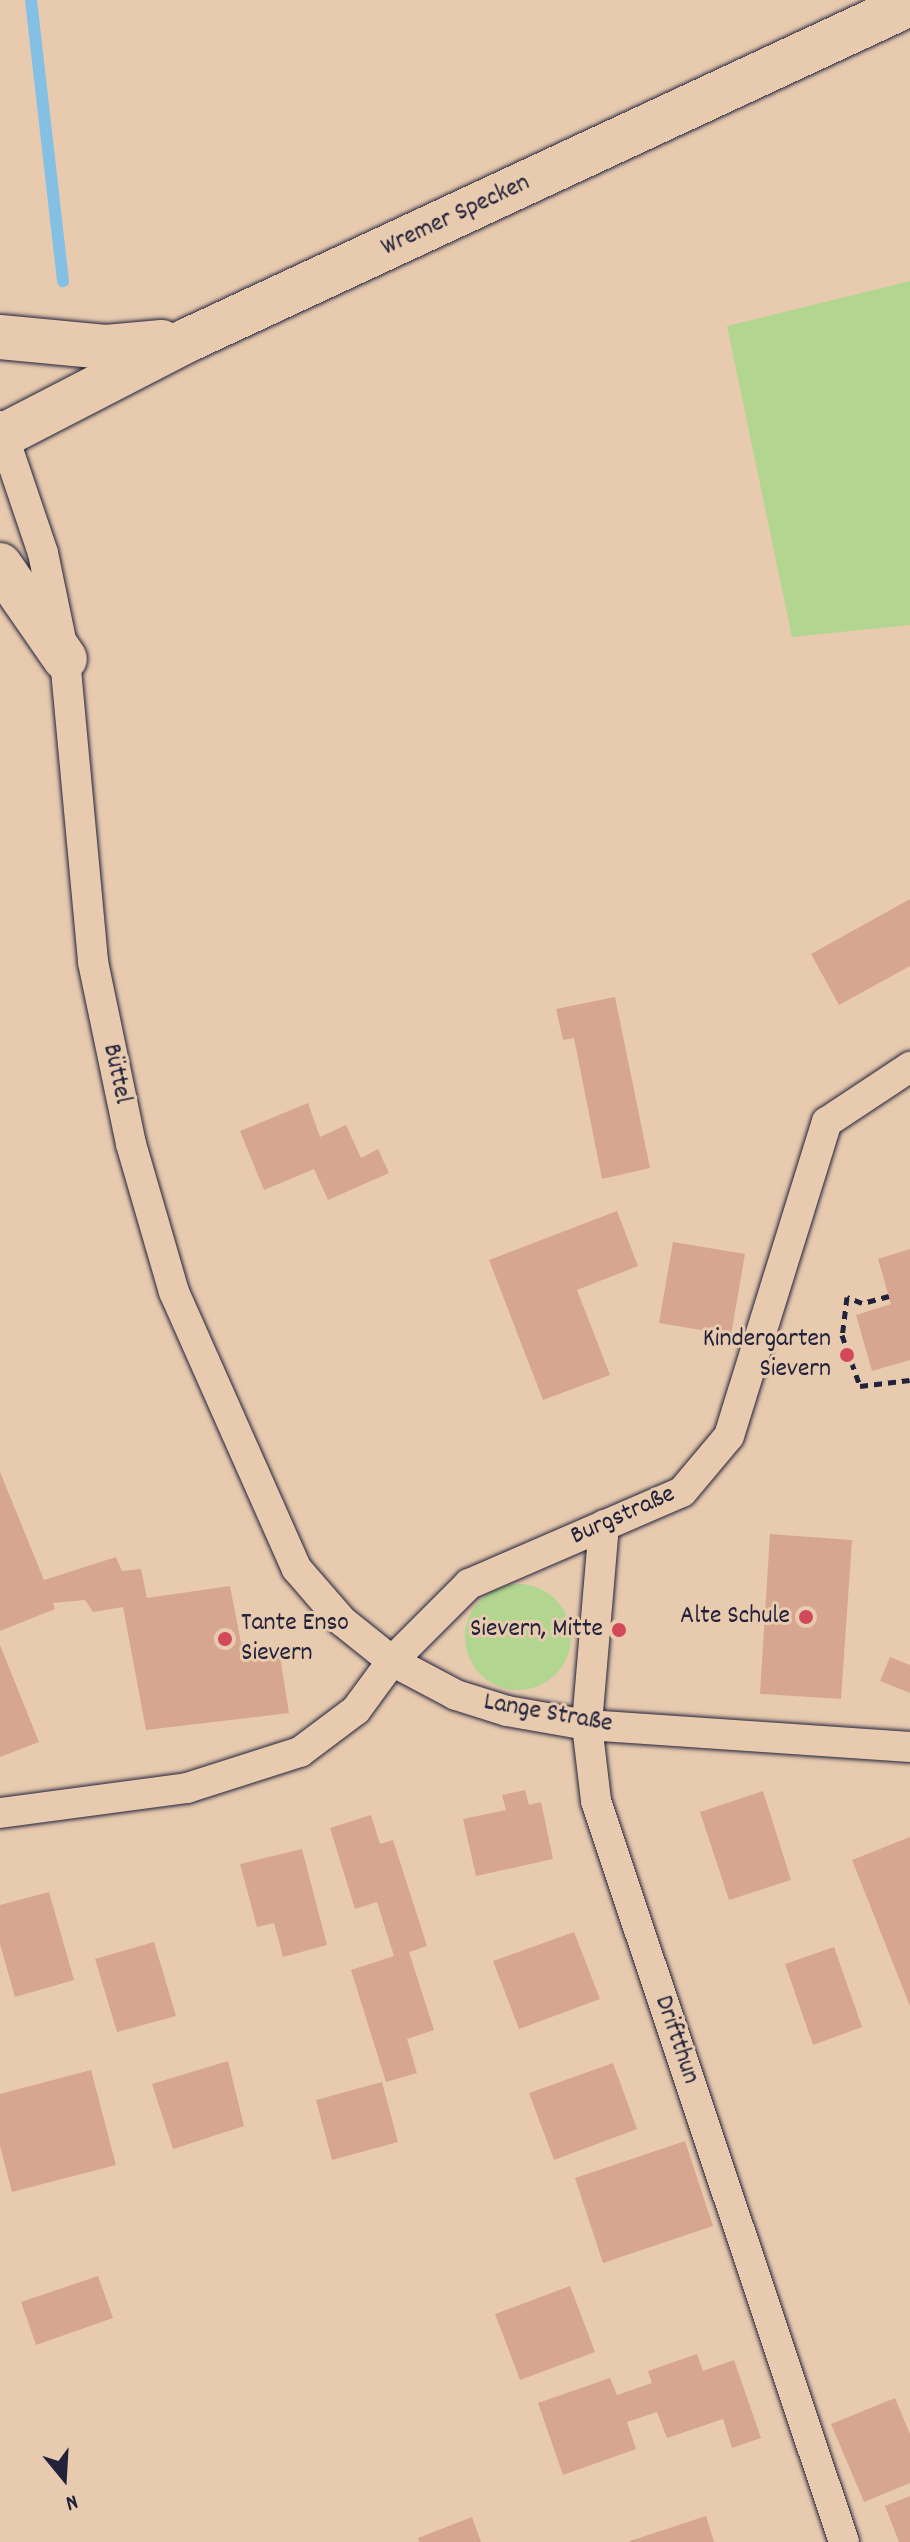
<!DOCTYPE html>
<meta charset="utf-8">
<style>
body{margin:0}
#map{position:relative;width:910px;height:2542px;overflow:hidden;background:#e8cbaf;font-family:Dekko,sans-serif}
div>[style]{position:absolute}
.green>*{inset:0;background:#b2d590}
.round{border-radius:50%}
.stream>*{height:12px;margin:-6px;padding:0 6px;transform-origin:6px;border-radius:6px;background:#84c0e4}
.building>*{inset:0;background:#d7a68f}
.path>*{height:5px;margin-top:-2.5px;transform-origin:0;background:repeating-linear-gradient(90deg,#22223b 0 8px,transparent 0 14px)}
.roads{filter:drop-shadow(0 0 2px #22223b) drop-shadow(0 0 2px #22223b)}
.street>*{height:30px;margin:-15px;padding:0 15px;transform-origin:15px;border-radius:15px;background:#e8cbaf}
.secondary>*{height:44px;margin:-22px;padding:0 22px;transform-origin:22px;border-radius:22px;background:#e8cbaf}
.dots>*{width:22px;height:22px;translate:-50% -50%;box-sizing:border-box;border:4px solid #e8cbaf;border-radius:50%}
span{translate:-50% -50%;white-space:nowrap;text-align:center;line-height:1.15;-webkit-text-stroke:6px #e8cbaf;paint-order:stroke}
.street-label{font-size:26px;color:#22223b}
.poi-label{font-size:26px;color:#22223b}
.right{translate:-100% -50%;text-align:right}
.left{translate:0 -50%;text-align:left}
.north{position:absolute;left:24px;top:2438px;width:80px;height:80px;-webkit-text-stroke:6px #e8cbaf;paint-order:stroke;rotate:162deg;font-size:22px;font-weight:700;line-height:32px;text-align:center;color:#22223b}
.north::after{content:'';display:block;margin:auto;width:28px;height:36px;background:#22223b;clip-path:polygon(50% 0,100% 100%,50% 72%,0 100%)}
</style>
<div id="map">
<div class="green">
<div style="clip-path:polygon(910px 281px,910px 625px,792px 637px,727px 326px)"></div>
<div class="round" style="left:465px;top:1584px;width:106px;height:106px"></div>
</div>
<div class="stream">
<div style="left:31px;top:0;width:283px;rotate:83.5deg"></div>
</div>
<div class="building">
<div style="clip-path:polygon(910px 899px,910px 966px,839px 1005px,811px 954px)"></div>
<div style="clip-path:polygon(615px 997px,650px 1168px,602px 1179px,574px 1038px,563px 1040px,556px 1009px)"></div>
<div style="clip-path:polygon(308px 1103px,320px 1137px,346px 1125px,361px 1158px,378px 1149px,389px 1173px,328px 1200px,314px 1169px,264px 1190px,240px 1131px)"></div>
<div style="clip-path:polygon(617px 1211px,638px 1266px,577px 1290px,610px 1375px,543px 1400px,489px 1260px)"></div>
<div style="clip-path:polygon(673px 1242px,745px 1254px,731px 1335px,659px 1323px)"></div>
<div style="clip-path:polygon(910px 1249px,910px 1360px,872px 1371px,856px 1315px,891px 1304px,878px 1259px)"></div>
<div style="clip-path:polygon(0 1472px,44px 1580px,116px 1557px,122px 1571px,141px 1569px,147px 1598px,230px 1586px,243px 1653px,279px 1650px,289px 1713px,146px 1730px,123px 1607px,93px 1612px,85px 1600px,53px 1603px,55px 1609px,0 1631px)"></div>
<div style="clip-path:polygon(770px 1534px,852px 1540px,841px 1699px,760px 1694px)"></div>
<div style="clip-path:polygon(0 1645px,39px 1742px,0 1757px)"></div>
<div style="clip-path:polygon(890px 1657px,910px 1665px,910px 1693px,880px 1681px)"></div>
<div style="clip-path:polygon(525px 1790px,529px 1805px,541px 1802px,553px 1859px,476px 1876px,463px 1819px,506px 1810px,502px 1795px)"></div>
<div style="clip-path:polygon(763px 1791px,791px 1880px,729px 1900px,700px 1812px)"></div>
<div style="clip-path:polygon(371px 1815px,380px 1844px,393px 1840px,427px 1946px,409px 1952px,434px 2030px,407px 2039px,417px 2073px,386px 2082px,351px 1970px,394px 1956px,377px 1902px,355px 1909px,330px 1828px)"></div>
<div style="clip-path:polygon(910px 1837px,910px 2006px,852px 1860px)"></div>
<div style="clip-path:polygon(302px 1849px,327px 1945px,283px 1957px,274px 1923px,257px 1927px,240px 1864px)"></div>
<div style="clip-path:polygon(49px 1892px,74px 1980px,15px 1997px,0 1944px,0 1905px)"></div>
<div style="clip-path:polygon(574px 1932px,600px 1999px,519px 2029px,493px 1961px)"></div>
<div style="clip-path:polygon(154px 1942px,176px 2016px,117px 2032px,95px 1959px)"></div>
<div style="clip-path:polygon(834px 1947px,862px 2027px,813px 2045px,785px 1964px)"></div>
<div style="clip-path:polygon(228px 2061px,244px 2126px,173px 2149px,152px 2084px)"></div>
<div style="clip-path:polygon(613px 2063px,637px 2129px,554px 2160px,529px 2093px)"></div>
<div style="clip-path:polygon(91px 2070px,116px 2165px,12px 2192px,0 2146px,0 2094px)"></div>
<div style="clip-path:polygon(382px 2082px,398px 2142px,332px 2160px,316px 2100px)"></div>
<div style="clip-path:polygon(685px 2141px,713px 2226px,603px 2263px,575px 2178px)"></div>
<div style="clip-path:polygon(98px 2276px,113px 2318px,36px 2345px,21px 2302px)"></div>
<div style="clip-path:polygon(570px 2286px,595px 2352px,520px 2380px,495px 2314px)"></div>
<div style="clip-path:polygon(697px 2354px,703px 2371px,734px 2360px,761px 2438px,732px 2448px,723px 2419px,667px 2438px,657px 2412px,627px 2422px,636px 2449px,563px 2475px,538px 2403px,610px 2378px,617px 2395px,652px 2383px,648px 2371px)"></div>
<div style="clip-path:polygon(895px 2398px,910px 2434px,910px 2483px,864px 2502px,831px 2424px)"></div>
<div style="clip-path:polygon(910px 2496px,910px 2542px,899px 2542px,885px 2506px)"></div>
<div style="clip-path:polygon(706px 2516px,714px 2542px,630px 2542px,630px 2541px)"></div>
<div style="clip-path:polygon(472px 2517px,481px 2542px,419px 2542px,418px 2538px)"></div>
</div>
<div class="path">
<div style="left:889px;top:1296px;width:28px;rotate:165deg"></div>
<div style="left:862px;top:1303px;width:16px;rotate:-158deg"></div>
<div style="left:847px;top:1297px;width:38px;rotate:97deg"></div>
<div style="left:842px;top:1335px;width:54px;rotate:70.6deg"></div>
<div style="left:860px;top:1386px;width:50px;rotate:-6.8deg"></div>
</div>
<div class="roads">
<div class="street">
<div style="left:0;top:426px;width:134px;rotate:71.3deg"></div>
<div style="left:43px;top:553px;width:108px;rotate:78.3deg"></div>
<div style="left:65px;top:659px;width:304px;rotate:84.7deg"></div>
<div style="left:93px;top:962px;width:186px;rotate:78.2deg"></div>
<div style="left:131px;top:1144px;width:154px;rotate:73.8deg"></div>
<div style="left:174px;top:1292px;width:303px;rotate:66.1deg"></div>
<div style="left:297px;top:1569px;width:69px;rotate:49.1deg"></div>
<div style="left:342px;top:1621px;width:64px;rotate:38.7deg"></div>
<div style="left:392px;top:1661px;width:72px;rotate:28deg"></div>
<div style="left:456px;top:1695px;width:53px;rotate:17.4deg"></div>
<div style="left:507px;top:1711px;width:81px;rotate:9.9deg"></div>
<div style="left:587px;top:1725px;width:324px;rotate:3.9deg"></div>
<div style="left:604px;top:1525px;width:201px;rotate:94.9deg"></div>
<div style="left:587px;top:1725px;width:77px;rotate:83.2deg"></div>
<div style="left:596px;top:1801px;width:781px;rotate:71.5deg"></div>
<div style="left:0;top:1813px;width:189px;rotate:-7.6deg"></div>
<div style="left:187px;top:1788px;width:119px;rotate:-17.7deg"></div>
<div style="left:300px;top:1752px;width:70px;rotate:-36.9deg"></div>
<div style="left:356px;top:1710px;width:61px;rotate:-53.7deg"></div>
<div style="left:392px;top:1661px;width:109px;rotate:-45deg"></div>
<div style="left:469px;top:1584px;width:232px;rotate:-23.4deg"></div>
<div style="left:682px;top:1492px;width:73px;rotate:-50deg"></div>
<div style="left:729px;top:1436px;width:329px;rotate:-72.7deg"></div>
<div style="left:827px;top:1122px;width:100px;rotate:-33.5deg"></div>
</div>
<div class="secondary">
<div style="left:0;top:337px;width:106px;rotate:5.4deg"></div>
<div style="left:106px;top:347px;width:56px;rotate:-5.1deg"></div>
<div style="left:0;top:437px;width:212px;rotate:-27.3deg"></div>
<div style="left:188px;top:340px;width:796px;rotate:-24.96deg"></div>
<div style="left:0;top:565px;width:114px;rotate:55.3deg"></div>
</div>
</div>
<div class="dots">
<div style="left:847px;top:1355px;background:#d1495b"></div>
<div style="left:806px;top:1617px;background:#d1495b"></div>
<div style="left:619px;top:1630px;background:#d1495b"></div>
<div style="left:225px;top:1639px;background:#d1495b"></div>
</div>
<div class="street-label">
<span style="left:456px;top:216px;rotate:-25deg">Wremer Specken</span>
<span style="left:116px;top:1074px;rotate:78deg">Büttel</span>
<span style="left:623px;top:1516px;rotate:-24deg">Burgstraße</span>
<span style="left:548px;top:1714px;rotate:10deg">Lange Straße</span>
<span style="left:676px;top:2040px;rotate:71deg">Driftthun</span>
</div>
<div class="poi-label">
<span class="right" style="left:831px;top:1355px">Kindergarten<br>Sievern</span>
<span class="right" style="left:790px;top:1617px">Alte Schule</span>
<span class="left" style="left:241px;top:1639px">Tante Enso<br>Sievern</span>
<span class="right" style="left:603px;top:1630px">Sievern, Mitte</span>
</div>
<div class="north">N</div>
</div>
